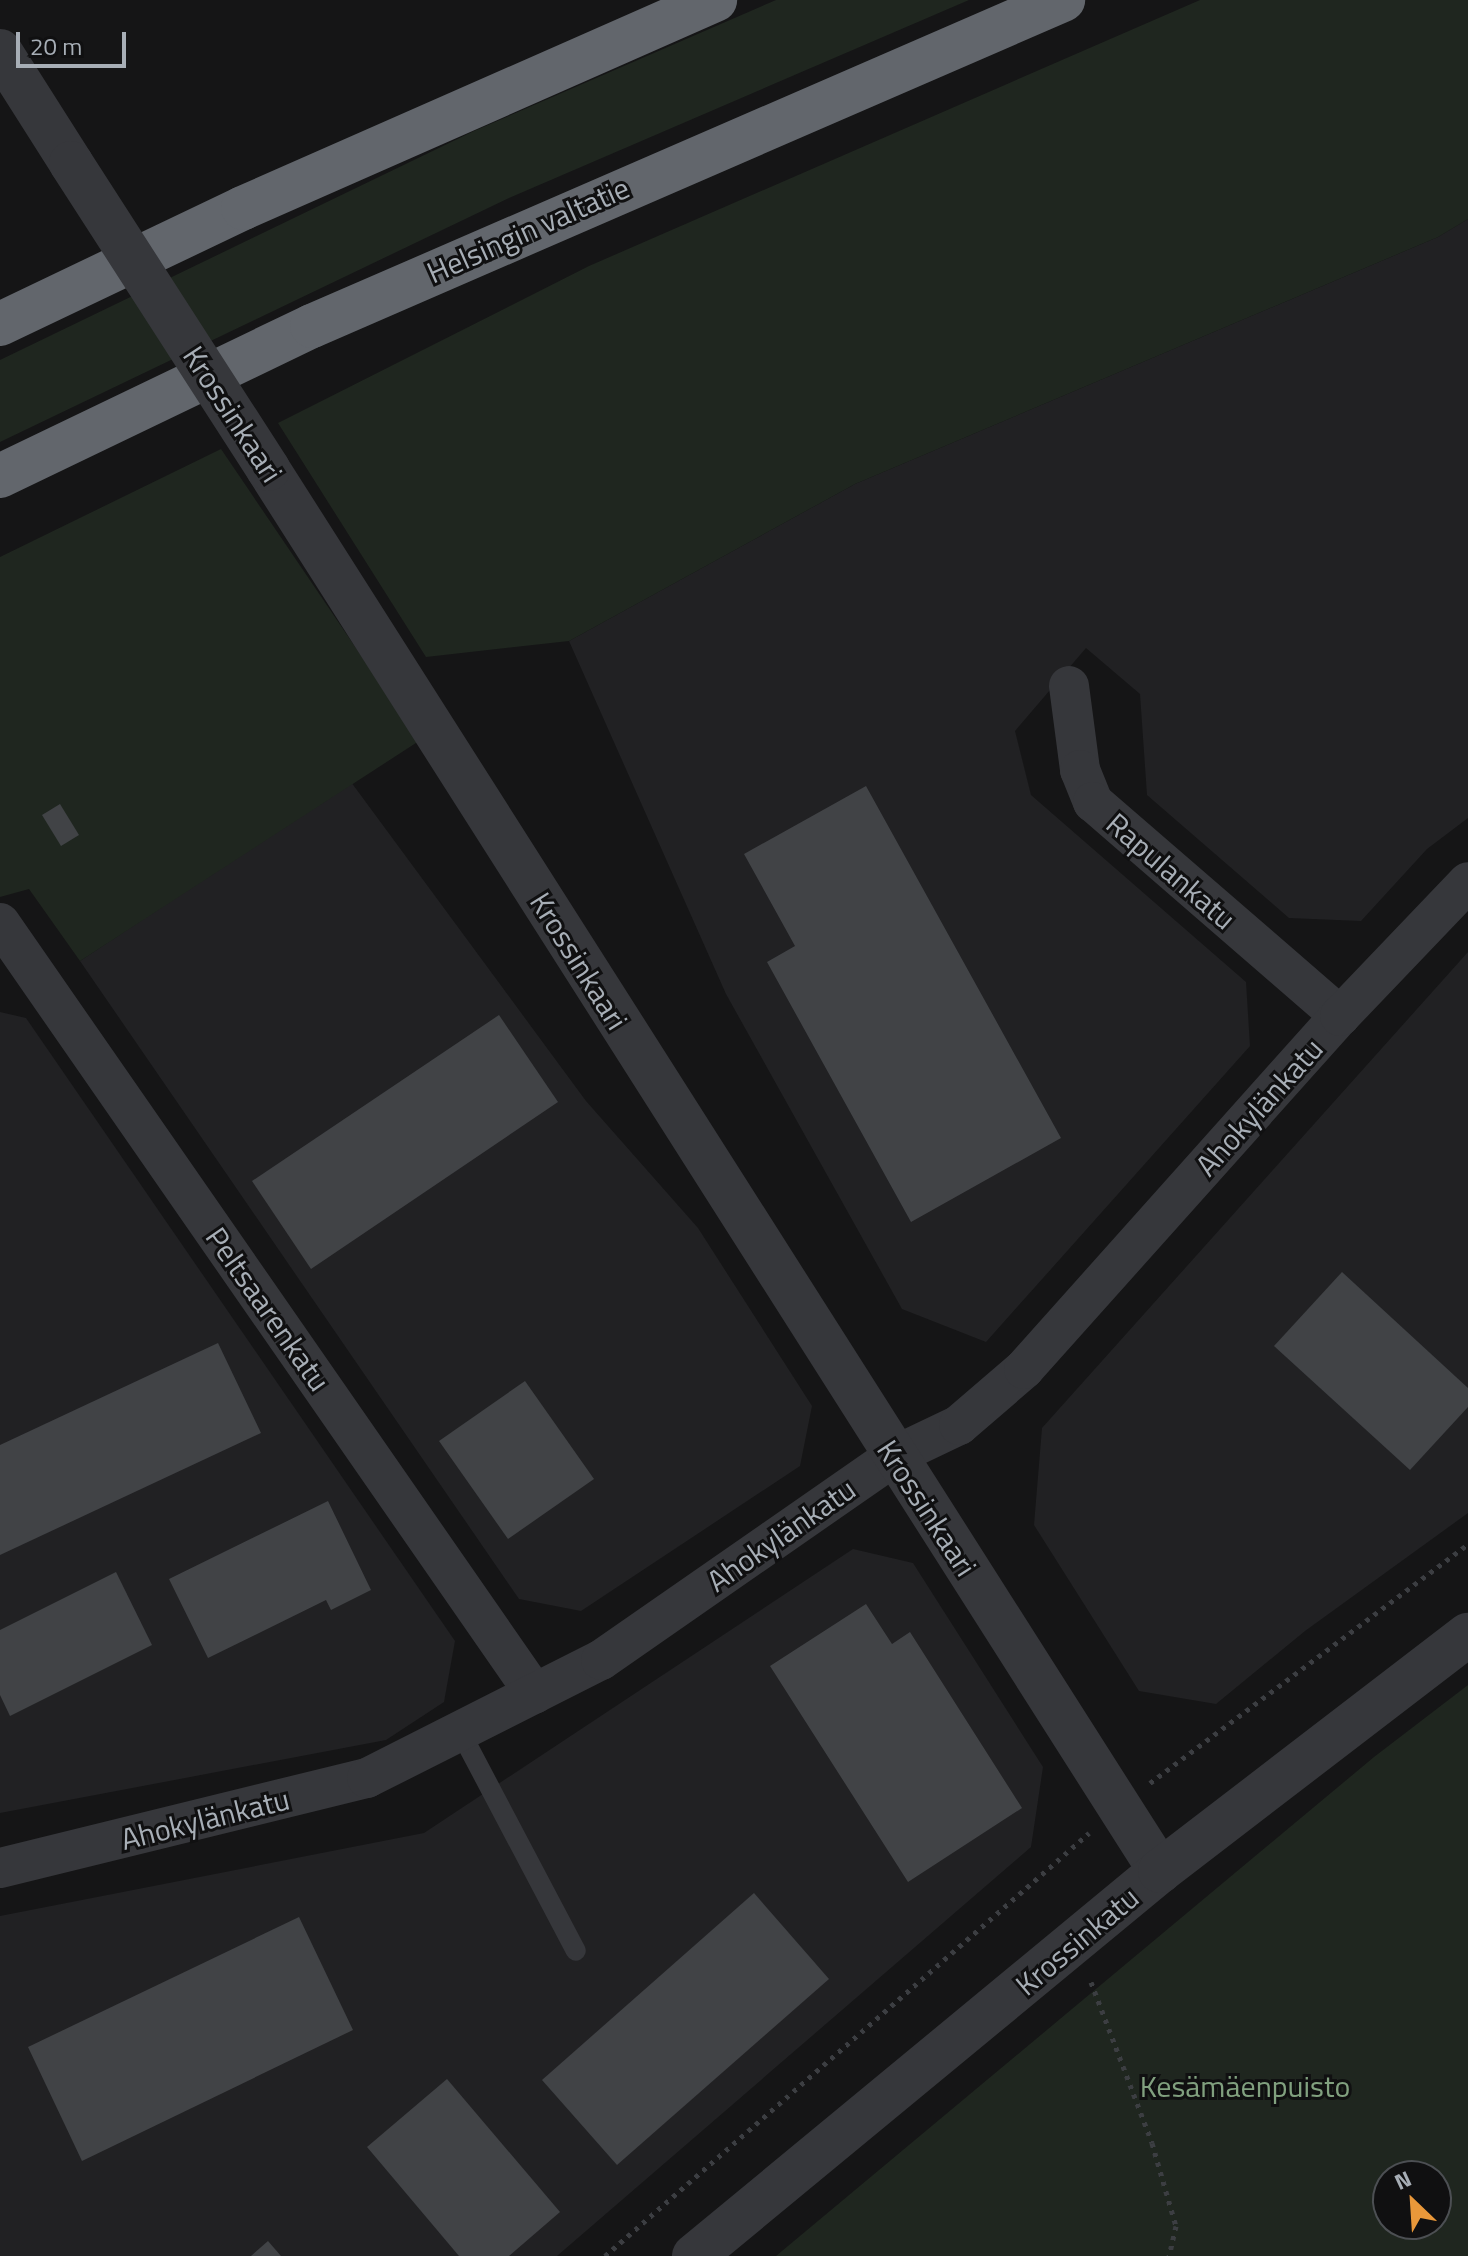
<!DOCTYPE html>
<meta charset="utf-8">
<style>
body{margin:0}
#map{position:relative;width:1468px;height:2256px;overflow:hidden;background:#151516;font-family:"Titillium Web",sans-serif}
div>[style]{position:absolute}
.built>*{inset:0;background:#212123}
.green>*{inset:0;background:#1f261f}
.building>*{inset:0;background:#414346}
.path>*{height:5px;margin-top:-2.5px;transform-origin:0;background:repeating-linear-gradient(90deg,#3c3e42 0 4px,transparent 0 10px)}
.service>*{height:20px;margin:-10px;padding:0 10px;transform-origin:10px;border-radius:10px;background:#36373b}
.minor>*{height:40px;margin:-20px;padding:0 20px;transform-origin:20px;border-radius:20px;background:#36373b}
.tertiary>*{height:44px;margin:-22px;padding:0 22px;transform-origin:22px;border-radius:22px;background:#36373b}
.motorway>*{height:44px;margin:-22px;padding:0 22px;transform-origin:22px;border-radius:22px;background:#62666c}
.tertiary-bridge>*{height:44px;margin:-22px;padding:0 22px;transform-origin:22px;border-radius:22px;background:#36373b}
span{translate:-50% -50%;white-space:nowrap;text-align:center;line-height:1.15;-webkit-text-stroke:6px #101011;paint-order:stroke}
.street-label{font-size:30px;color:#a7aeb6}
.park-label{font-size:30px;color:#81a07f}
.north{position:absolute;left:1372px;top:2160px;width:80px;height:80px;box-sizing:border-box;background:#101011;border:2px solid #4c4f53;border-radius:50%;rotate:335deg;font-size:22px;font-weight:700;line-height:32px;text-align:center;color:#a7aeb6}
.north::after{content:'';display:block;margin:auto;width:28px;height:36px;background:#e9983a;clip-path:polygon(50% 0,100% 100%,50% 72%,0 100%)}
.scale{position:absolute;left:16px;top:32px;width:110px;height:36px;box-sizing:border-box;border:4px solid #a7aeb6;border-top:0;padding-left:10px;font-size:24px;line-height:28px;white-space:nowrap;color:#a7aeb6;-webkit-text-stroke:6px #101011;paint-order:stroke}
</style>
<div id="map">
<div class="built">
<div style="clip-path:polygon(1468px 219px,1468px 818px,1427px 849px,1361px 921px,1289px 918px,1147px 795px,1140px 694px,1086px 648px,1015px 731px,1031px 795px,1246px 982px,1250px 1046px,986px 1342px,902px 1309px,726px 994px,569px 641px,855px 484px,1438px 237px)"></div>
<div style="clip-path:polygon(351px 782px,586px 1101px,698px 1228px,812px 1406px,800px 1466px,581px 1611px,519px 1599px,80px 961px)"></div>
<div style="clip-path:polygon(1468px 952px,1468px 1513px,1305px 1631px,1216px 1704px,1139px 1691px,1034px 1525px,1042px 1428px)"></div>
<div style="clip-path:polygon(0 1012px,26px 1018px,455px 1641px,444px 1702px,386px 1740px,0 1813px)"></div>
<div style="clip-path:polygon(853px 1549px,913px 1563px,1043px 1767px,1031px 1847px,557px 2256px,0 2256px,0 1916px,424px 1833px)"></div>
</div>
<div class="green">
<div style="clip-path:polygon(776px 0,969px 0,509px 198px,0 442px,0 360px,474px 131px)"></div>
<div style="clip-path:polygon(1200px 0,1468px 0,1468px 219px,1438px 237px,855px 484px,569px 641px,426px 657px,278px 423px,589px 266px)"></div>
<div style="clip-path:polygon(221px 449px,419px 741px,80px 961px,29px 889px,0 897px,0 557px)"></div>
<div style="clip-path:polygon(evenodd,1468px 1685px,1468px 2256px,776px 2256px,1374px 1757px,1468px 1685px,1388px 2176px,1436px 2176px,1436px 2224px,1388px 2224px,1388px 2176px)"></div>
</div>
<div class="building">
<div style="clip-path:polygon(866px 786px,1061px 1138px,911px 1222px,767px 962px,795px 946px,744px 854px)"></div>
<div style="clip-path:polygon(60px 804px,79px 835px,61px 846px,42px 815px)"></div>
<div style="clip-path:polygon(499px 1015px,558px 1102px,311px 1269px,252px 1181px)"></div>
<div style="clip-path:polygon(1342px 1272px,1468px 1388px,1468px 1407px,1410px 1470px,1274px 1346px)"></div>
<div style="clip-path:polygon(218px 1343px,261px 1433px,0 1555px,0 1445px)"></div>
<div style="clip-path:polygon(525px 1381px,594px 1479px,508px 1539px,439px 1441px)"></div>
<div style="clip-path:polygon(328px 1501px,371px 1590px,331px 1610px,326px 1600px,208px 1658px,169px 1579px)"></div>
<div style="clip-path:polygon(116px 1572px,152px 1645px,10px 1716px,0 1695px,0 1630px)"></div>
<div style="clip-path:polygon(866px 1604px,892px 1644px,910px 1632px,1022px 1808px,908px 1882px,770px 1666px)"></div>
<div style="clip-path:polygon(754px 1893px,829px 1979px,617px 2165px,542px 2080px)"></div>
<div style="clip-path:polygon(299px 1917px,353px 2030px,82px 2161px,28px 2047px)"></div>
<div style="clip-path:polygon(447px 2079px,560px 2212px,509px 2256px,459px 2256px,367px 2147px)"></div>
<div style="clip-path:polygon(268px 2241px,281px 2256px,251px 2256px)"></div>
</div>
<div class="path">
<div style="left:1150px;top:1783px;width:398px;rotate:-36.9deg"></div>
<div style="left:1091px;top:1982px;width:172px;rotate:69.2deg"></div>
<div style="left:1152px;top:2143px;width:86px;rotate:73.9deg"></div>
<div style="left:1176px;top:2226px;width:31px;rotate:103deg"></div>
<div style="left:605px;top:2256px;width:643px;rotate:-41.15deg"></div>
</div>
<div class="service">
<div style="left:461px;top:1733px;width:246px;rotate:62.2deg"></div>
</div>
<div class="minor">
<div style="left:1069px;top:686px;width:85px;rotate:82.5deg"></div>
<div style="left:1080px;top:770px;width:35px;rotate:68deg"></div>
<div style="left:1093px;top:802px;width:327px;rotate:40.9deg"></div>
<div style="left:0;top:923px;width:938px;rotate:55.24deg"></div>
<div style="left:0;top:1868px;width:378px;rotate:-13.8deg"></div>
<div style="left:367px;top:1778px;width:262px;rotate:-26.8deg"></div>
<div style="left:601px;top:1660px;width:357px;rotate:-34.8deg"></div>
<div style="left:894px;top:1456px;width:72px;rotate:-25.5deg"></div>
<div style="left:959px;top:1425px;width:86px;rotate:-40.7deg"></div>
<div style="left:1024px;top:1369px;width:474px;rotate:-48.2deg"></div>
<div style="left:1340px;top:1016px;width:185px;rotate:-46.3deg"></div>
</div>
<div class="tertiary">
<div style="left:0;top:51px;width:133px;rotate:57.6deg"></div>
<div style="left:268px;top:469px;width:1662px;rotate:57.53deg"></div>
<div style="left:694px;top:2256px;width:604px;rotate:-39.56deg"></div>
<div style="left:1160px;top:1871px;width:388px;rotate:-37.5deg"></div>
</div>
<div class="motorway">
<div style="left:0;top:324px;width:269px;rotate:-25.5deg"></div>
<div style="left:243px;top:208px;width:516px;rotate:-23.78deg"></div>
<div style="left:0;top:476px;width:346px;rotate:-25.7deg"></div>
<div style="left:312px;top:326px;width:819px;rotate:-23.47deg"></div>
</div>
<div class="tertiary-bridge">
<div style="left:71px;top:163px;width:364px;rotate:57.2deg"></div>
</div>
<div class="street-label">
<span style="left:528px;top:230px;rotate:-24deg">Helsingin valtatie</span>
<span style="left:233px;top:414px;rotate:57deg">Krossinkaari</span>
<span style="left:1171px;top:871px;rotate:41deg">Rapulankatu</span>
<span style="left:579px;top:961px;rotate:58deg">Krossinkaari</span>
<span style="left:1259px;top:1107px;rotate:-48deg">Ahokylänkatu</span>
<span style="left:268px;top:1309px;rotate:55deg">Peltsaarenkatu</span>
<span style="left:927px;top:1508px;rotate:57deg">Krossinkaari</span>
<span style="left:781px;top:1535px;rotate:-35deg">Ahokylänkatu</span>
<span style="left:205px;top:1819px;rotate:-14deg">Ahokylänkatu</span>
<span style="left:1077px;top:1941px;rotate:-40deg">Krossinkatu</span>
</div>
<div class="park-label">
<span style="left:1245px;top:2086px">Kesämäenpuisto</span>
</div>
<div class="north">N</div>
<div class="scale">20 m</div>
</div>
